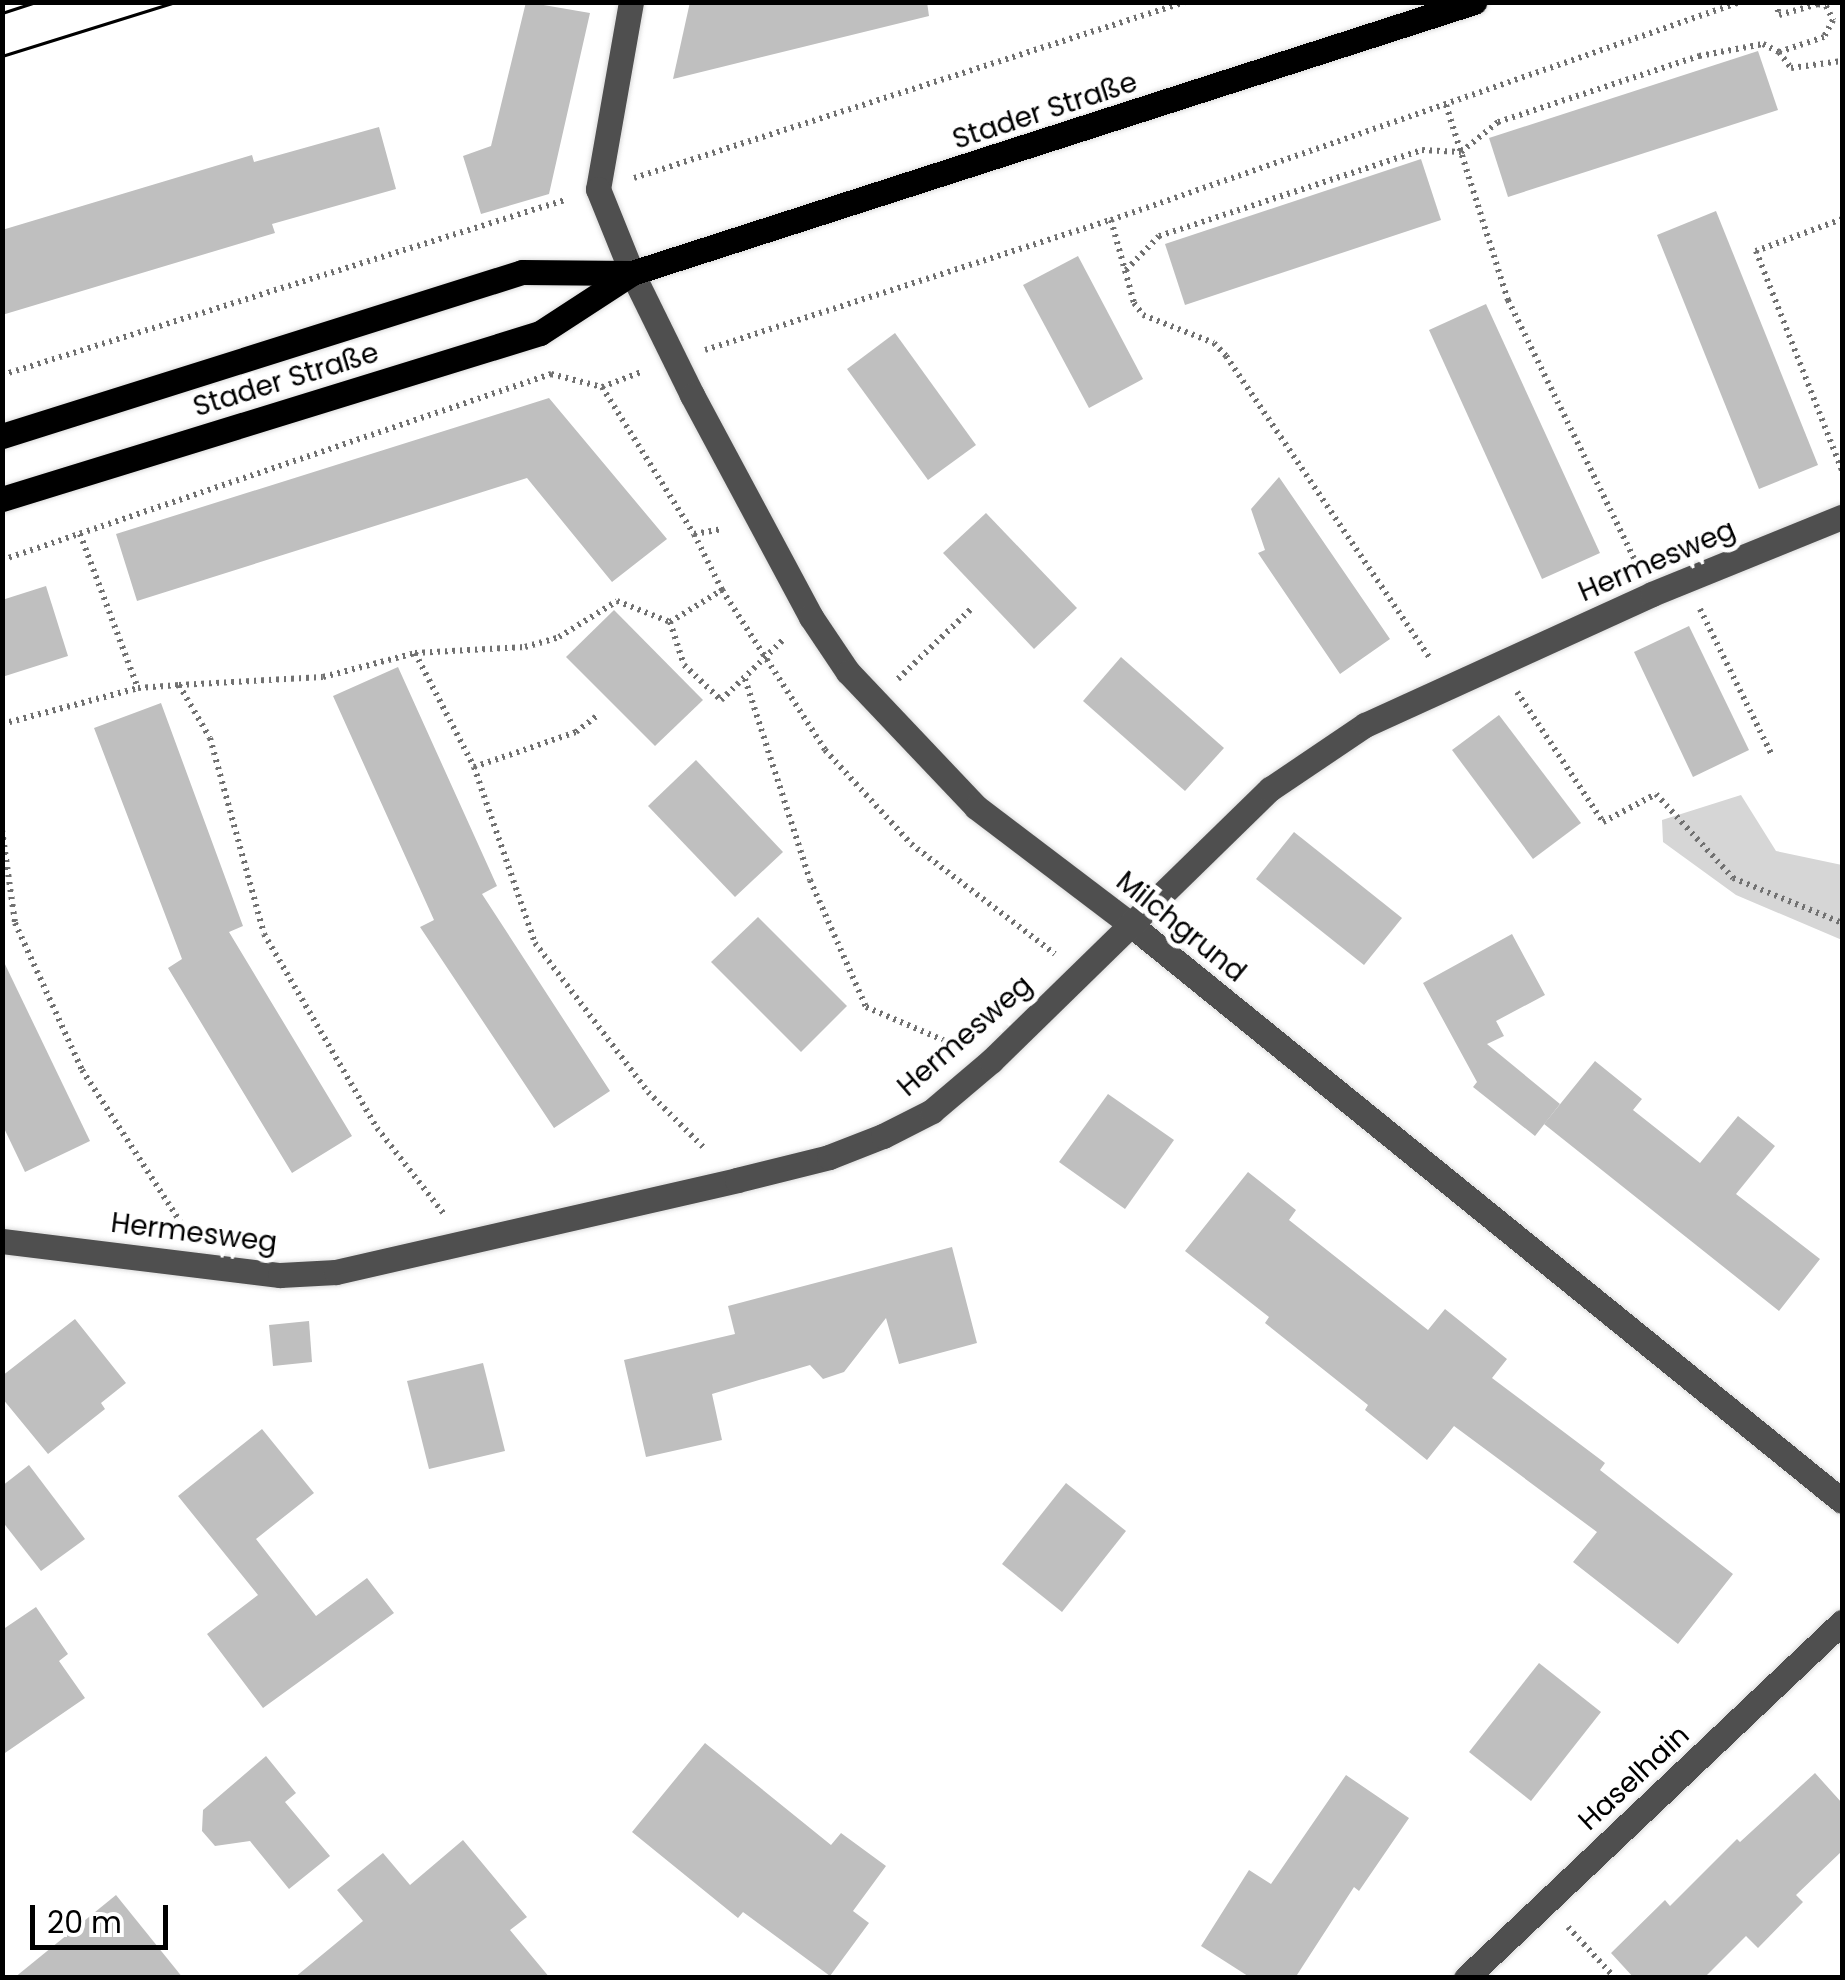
<!DOCTYPE html>
<meta charset="utf-8">
<style>
body{margin:0}
#map{position:relative;width:1845px;height:1980px;overflow:hidden;background:#fff;font-family:Poppins,sans-serif}
div>[style]{position:absolute}
.green>*{inset:0;background:#d6d6d6}
.building>*{inset:0;background:#bfbfbf}
.path>*{height:6px;margin-top:-3px;transform-origin:0;background:repeating-linear-gradient(90deg,#717171 0 2.5px,transparent 0 7.5px)}
.roads{filter:drop-shadow(0 0 2px #dbdbdb) drop-shadow(0 0 2px #dbdbdb)}
.minor>*{height:25px;margin:-12.5px;padding:0 12.5px;transform-origin:12.5px;border-radius:12.5px;background:#4f4f4f}
.major>*{height:25px;margin:-12.5px;padding:0 12.5px;transform-origin:12.5px;border-radius:12.5px;background:#000}
.tram>*{height:2.5px;margin:-1.25px;padding:0 1.25px;transform-origin:1.25px;border-radius:1.25px;background:#000}
span{translate:-50% -50%;white-space:nowrap;text-align:center;line-height:1.15;-webkit-text-stroke:10px #fff;paint-order:stroke}
.street-label{font-size:28px;color:#000}
.frame{position:absolute;inset:0;border:5px solid #000;pointer-events:none}
.scale{position:absolute;left:30px;top:1905px;width:138px;height:45px;box-sizing:border-box;border:5px solid #000;border-top:0;padding-left:12px;font-size:30px;line-height:35px;white-space:nowrap;color:#000;-webkit-text-stroke:8px #fff;paint-order:stroke}
</style>
<div id="map">
<div class="green">
<div style="clip-path:polygon(1741px 795px,1776px 851px,1842px 865px,1842px 940px,1736px 895px,1663px 842px,1662px 820px)"></div>
</div>
<div class="building">
<div style="clip-path:polygon(526px 2px,590px 13px,549px 194px,481px 214px,463px 156px,491px 146px)"></div>
<div style="clip-path:polygon(690px 2px,927px 2px,929px 16px,673px 79px)"></div>
<div style="clip-path:polygon(1758px 51px,1778px 110px,1508px 197px,1489px 138px)"></div>
<div style="clip-path:polygon(379px 127px,396px 189px,272px 224px,275px 233px,2px 315px,2px 230px,252px 155px,254px 162px)"></div>
<div style="clip-path:polygon(1421px 159px,1441px 220px,1185px 305px,1165px 244px)"></div>
<div style="clip-path:polygon(1716px 211px,1818px 465px,1759px 489px,1657px 235px)"></div>
<div style="clip-path:polygon(1078px 256px,1143px 379px,1089px 408px,1023px 285px)"></div>
<div style="clip-path:polygon(1486px 304px,1600px 553px,1542px 579px,1429px 330px)"></div>
<div style="clip-path:polygon(895px 333px,976px 445px,928px 480px,847px 369px)"></div>
<div style="clip-path:polygon(549px 398px,667px 539px,612px 582px,527px 478px,137px 601px,116px 534px)"></div>
<div style="clip-path:polygon(1279px 477px,1390px 639px,1340px 674px,1258px 553px,1265px 550px,1251px 509px)"></div>
<div style="clip-path:polygon(986px 513px,1077px 608px,1034px 649px,943px 553px)"></div>
<div style="clip-path:polygon(46px 586px,68px 656px,2px 677px,2px 600px)"></div>
<div style="clip-path:polygon(614px 610px,703px 700px,655px 746px,566px 657px)"></div>
<div style="clip-path:polygon(1689px 626px,1749px 750px,1693px 777px,1634px 652px)"></div>
<div style="clip-path:polygon(1121px 657px,1224px 748px,1185px 791px,1083px 701px)"></div>
<div style="clip-path:polygon(398px 667px,497px 886px,482px 894px,610px 1091px,554px 1128px,420px 927px,434px 920px,333px 696px)"></div>
<div style="clip-path:polygon(161px 703px,243px 926px,229px 932px,352px 1136px,292px 1173px,168px 968px,182px 959px,94px 728px)"></div>
<div style="clip-path:polygon(1499px 715px,1581px 823px,1533px 859px,1452px 750px)"></div>
<div style="clip-path:polygon(696px 760px,783px 852px,735px 897px,648px 806px)"></div>
<div style="clip-path:polygon(1294px 832px,1402px 918px,1364px 965px,1256px 879px)"></div>
<div style="clip-path:polygon(758px 917px,847px 1006px,801px 1052px,711px 962px)"></div>
<div style="clip-path:polygon(1512px 934px,1545px 995px,1496px 1021px,1504px 1036px,1487px 1044px,1560px 1104px,1535px 1136px,1473px 1087px,1477px 1082px,1423px 983px)"></div>
<div style="clip-path:polygon(2px 958px,90px 1141px,25px 1172px,2px 1124px)"></div>
<div style="clip-path:polygon(1595px 1061px,1642px 1099px,1633px 1110px,1700px 1163px,1738px 1116px,1775px 1146px,1736px 1194px,1820px 1259px,1779px 1311px,1544px 1124px)"></div>
<div style="clip-path:polygon(1108px 1094px,1174px 1140px,1125px 1209px,1059px 1162px)"></div>
<div style="clip-path:polygon(1248px 1172px,1296px 1210px,1289px 1220px,1428px 1330px,1445px 1309px,1507px 1359px,1492px 1378px,1605px 1463px,1600px 1470px,1733px 1574px,1678px 1644px,1573px 1562px,1597px 1532px,1454px 1426px,1427px 1460px,1365px 1410px,1368px 1405px,1265px 1323px,1269px 1317px,1185px 1251px)"></div>
<div style="clip-path:polygon(952px 1247px,977px 1343px,899px 1364px,886px 1318px,844px 1372px,823px 1379px,810px 1365px,712px 1394px,722px 1440px,646px 1457px,624px 1360px,735px 1334px,728px 1306px)"></div>
<div style="clip-path:polygon(75px 1319px,126px 1383px,101px 1403px,105px 1409px,48px 1454px,2px 1398px,2px 1376px)"></div>
<div style="clip-path:polygon(309px 1321px,312px 1362px,273px 1366px,269px 1325px)"></div>
<div style="clip-path:polygon(483px 1363px,505px 1451px,429px 1469px,407px 1381px)"></div>
<div style="clip-path:polygon(262px 1429px,314px 1493px,256px 1539px,316px 1616px,367px 1578px,394px 1613px,263px 1708px,207px 1634px,258px 1595px,178px 1496px)"></div>
<div style="clip-path:polygon(29px 1465px,85px 1539px,41px 1571px,2px 1521px,2px 1486px)"></div>
<div style="clip-path:polygon(1066px 1483px,1126px 1531px,1062px 1612px,1002px 1564px)"></div>
<div style="clip-path:polygon(36px 1607px,68px 1654px,59px 1661px,85px 1698px,2px 1755px,2px 1630px)"></div>
<div style="clip-path:polygon(1539px 1663px,1601px 1712px,1531px 1801px,1469px 1752px)"></div>
<div style="clip-path:polygon(705px 1743px,831px 1845px,841px 1833px,886px 1866px,853px 1911px,869px 1923px,830px 1976px,743px 1912px,738px 1918px,632px 1832px)"></div>
<div style="clip-path:polygon(266px 1756px,296px 1793px,285px 1802px,330px 1856px,289px 1889px,250px 1841px,215px 1846px,202px 1831px,203px 1810px)"></div>
<div style="clip-path:polygon(1815px 1773px,1842px 1803px,1842px 1851px,1796px 1895px,1803px 1902px,1758px 1948px,1746px 1936px,1704px 1978px,1634px 1978px,1611px 1953px,1665px 1900px,1670px 1906px,1737px 1839px,1740px 1842px)"></div>
<div style="clip-path:polygon(1346px 1775px,1409px 1818px,1359px 1891px,1354px 1887px,1295px 1978px,1251px 1978px,1201px 1946px,1249px 1870px,1271px 1884px)"></div>
<div style="clip-path:polygon(463px 1840px,527px 1917px,510px 1930px,550px 1978px,294px 1978px,363px 1921px,337px 1890px,383px 1853px,410px 1885px)"></div>
<div style="clip-path:polygon(116px 1895px,183px 1978px,14px 1978px)"></div>
</div>
<div class="path">
<div style="left:1776px;top:2px;width:13px;rotate:77deg"></div>
<div style="left:1779px;top:15px;width:41px;rotate:-15.8deg"></div>
<div style="left:1818px;top:4px;width:8px;rotate:14deg"></div>
<div style="left:1826px;top:6px;width:16px;rotate:63deg"></div>
<div style="left:1833px;top:20px;width:19px;rotate:118deg"></div>
<div style="left:1824px;top:37px;width:47px;rotate:161.6deg"></div>
<div style="left:1446px;top:105px;width:205px;rotate:72.4deg"></div>
<div style="left:1508px;top:300px;width:292px;rotate:64deg"></div>
<div style="left:634px;top:178px;width:578px;rotate:-17.71deg"></div>
<div style="left:1842px;top:219px;width:92px;rotate:159.6deg"></div>
<div style="left:1756px;top:251px;width:236px;rotate:68.6deg"></div>
<div style="left:1111px;top:220px;width:86px;rotate:74.5deg"></div>
<div style="left:1134px;top:303px;width:15px;rotate:53deg"></div>
<div style="left:1143px;top:315px;width:76px;rotate:21.5deg"></div>
<div style="left:1214px;top:343px;width:18px;rotate:47deg"></div>
<div style="left:1226px;top:356px;width:363px;rotate:56deg"></div>
<div style="left:1126px;top:270px;width:47px;rotate:-45.9deg"></div>
<div style="left:1159px;top:236px;width:277px;rotate:-18.1deg"></div>
<div style="left:1422px;top:150px;width:39px;rotate:3deg"></div>
<div style="left:1461px;top:152px;width:48px;rotate:-39deg"></div>
<div style="left:1498px;top:122px;width:212px;rotate:-18.2deg"></div>
<div style="left:1699px;top:56px;width:65px;rotate:-10.6deg"></div>
<div style="left:1763px;top:44px;width:18px;rotate:27deg"></div>
<div style="left:1779px;top:52px;width:20px;rotate:53deg"></div>
<div style="left:1791px;top:68px;width:51px;rotate:-7.8deg"></div>
<div style="left:705px;top:350px;width:426px;rotate:-17.8deg"></div>
<div style="left:1111px;top:220px;width:666px;rotate:-19.12deg"></div>
<div style="left:2px;top:375px;width:590px;rotate:-17.27deg"></div>
<div style="left:602px;top:387px;width:173px;rotate:58deg"></div>
<div style="left:694px;top:534px;width:63px;rotate:63.4deg"></div>
<div style="left:722px;top:590px;width:190px;rotate:57.2deg"></div>
<div style="left:825px;top:750px;width:127px;rotate:47.5deg"></div>
<div style="left:911px;top:844px;width:181px;rotate:37.4deg"></div>
<div style="left:80px;top:534px;width:165px;rotate:69.4deg"></div>
<div style="left:694px;top:534px;width:29px;rotate:-10deg"></div>
<div style="left:2px;top:560px;width:580px;rotate:-18.72deg"></div>
<div style="left:551px;top:374px;width:53px;rotate:14.3deg"></div>
<div style="left:602px;top:387px;width:42px;rotate:-21deg"></div>
<div style="left:1700px;top:609px;width:161px;rotate:63.8deg"></div>
<div style="left:670px;top:622px;width:61px;rotate:-31.6deg"></div>
<div style="left:415px;top:653px;width:128px;rotate:62.6deg"></div>
<div style="left:474px;top:767px;width:186px;rotate:70.9deg"></div>
<div style="left:535px;top:943px;width:187px;rotate:52.8deg"></div>
<div style="left:648px;top:1092px;width:82px;rotate:45deg"></div>
<div style="left:745px;top:679px;width:211px;rotate:72.1deg"></div>
<div style="left:810px;top:880px;width:139px;rotate:66.2deg"></div>
<div style="left:866px;top:1007px;width:99px;rotate:23.2deg"></div>
<div style="left:898px;top:679px;width:104px;rotate:-43.8deg"></div>
<div style="left:179px;top:685px;width:144px;rotate:-3.2deg"></div>
<div style="left:323px;top:677px;width:95px;rotate:-14.6deg"></div>
<div style="left:415px;top:653px;width:110px;rotate:-3.1deg"></div>
<div style="left:525px;top:647px;width:35px;rotate:-16deg"></div>
<div style="left:559px;top:637px;width:68px;rotate:-31.8deg"></div>
<div style="left:617px;top:601px;width:57px;rotate:21.6deg"></div>
<div style="left:670px;top:622px;width:45px;rotate:72deg"></div>
<div style="left:684px;top:665px;width:51px;rotate:43.4deg"></div>
<div style="left:721px;top:700px;width:86px;rotate:-44.1deg"></div>
<div style="left:1517px;top:692px;width:156px;rotate:56.5deg"></div>
<div style="left:1603px;top:822px;width:60px;rotate:-27.8deg"></div>
<div style="left:1656px;top:794px;width:114px;rotate:47.5deg"></div>
<div style="left:1733px;top:878px;width:118px;rotate:22.4deg"></div>
<div style="left:2px;top:724px;width:141px;rotate:-14.8deg"></div>
<div style="left:138px;top:688px;width:41px;rotate:-4.2deg"></div>
<div style="left:179px;top:685px;width:61px;rotate:59.7deg"></div>
<div style="left:210px;top:738px;width:203px;rotate:74.6deg"></div>
<div style="left:264px;top:934px;width:225px;rotate:59.8deg"></div>
<div style="left:377px;top:1128px;width:109px;rotate:52.1deg"></div>
<div style="left:474px;top:767px;width:108px;rotate:-18.9deg"></div>
<div style="left:576px;top:732px;width:28px;rotate:-38deg"></div>
<div style="left:2px;top:830px;width:94px;rotate:82deg"></div>
<div style="left:15px;top:923px;width:162px;rotate:65.5deg"></div>
<div style="left:82px;top:1070px;width:189px;rotate:57.1deg"></div>
<div style="left:1568px;top:1927px;width:69px;rotate:47.3deg"></div>
</div>
<div class="roads">
<div class="minor">
<div style="left:631px;top:2px;width:190px;rotate:100deg"></div>
<div style="left:598px;top:189px;width:91px;rotate:68deg"></div>
<div style="left:632px;top:273px;width:136px;rotate:63.8deg"></div>
<div style="left:692px;top:395px;width:252px;rotate:61.8deg"></div>
<div style="left:811px;top:617px;width:66px;rotate:56.1deg"></div>
<div style="left:848px;top:672px;width:186px;rotate:46.5deg"></div>
<div style="left:976px;top:807px;width:193px;rotate:37.2deg"></div>
<div style="left:1130px;top:924px;width:916px;rotate:39.02deg"></div>
<div style="left:2px;top:1241px;width:280px;rotate:7deg"></div>
<div style="left:280px;top:1275px;width:56px;rotate:-3.1deg"></div>
<div style="left:336px;top:1272px;width:411px;rotate:-12.9deg"></div>
<div style="left:737px;top:1180px;width:95px;rotate:-14deg"></div>
<div style="left:829px;top:1157px;width:58px;rotate:-21.3deg"></div>
<div style="left:883px;top:1136px;width:55px;rotate:-27deg"></div>
<div style="left:932px;top:1111px;width:77px;rotate:-40.3deg"></div>
<div style="left:991px;top:1061px;width:390px;rotate:-44.3deg"></div>
<div style="left:1270px;top:789px;width:115px;rotate:-34deg"></div>
<div style="left:1365px;top:725px;width:315px;rotate:-24.5deg"></div>
<div style="left:1652px;top:594px;width:205px;rotate:-22.1deg"></div>
<div style="left:1466px;top:1978px;width:518px;rotate:-43.43deg"></div>
</div>
<div class="major">
<div style="left:2px;top:436px;width:545px;rotate:-17.5deg"></div>
<div style="left:522px;top:272px;width:110px;rotate:0.5deg"></div>
<div style="left:2px;top:499px;width:563px;rotate:-17.15deg"></div>
<div style="left:540px;top:333px;width:110px;rotate:-33.1deg"></div>
<div style="left:632px;top:273px;width:885px;rotate:-17.84deg"></div>
</div>
</div>
<div class="tram">
<div style="left:2px;top:13px;width:35px;rotate:-18deg"></div>
<div style="left:2px;top:56px;width:181px;rotate:-17.3deg"></div>
</div>
<div class="street-label">
<span style="left:1045px;top:111px;rotate:-18deg">Stader Straße</span>
<span style="left:286px;top:380px;rotate:-17deg">Stader Straße</span>
<span style="left:1657px;top:561px;rotate:-23deg">Hermesweg</span>
<span style="left:1181px;top:927px;rotate:39deg">Milchgrund</span>
<span style="left:965px;top:1036px;rotate:-41deg">Hermesweg</span>
<span style="left:194px;top:1233px;rotate:7deg">Hermesweg</span>
<span style="left:1634px;top:1778px;rotate:-43deg">Haselhain</span>
</div>
<div class="frame"></div>
<div class="scale">20 m</div>
</div>
